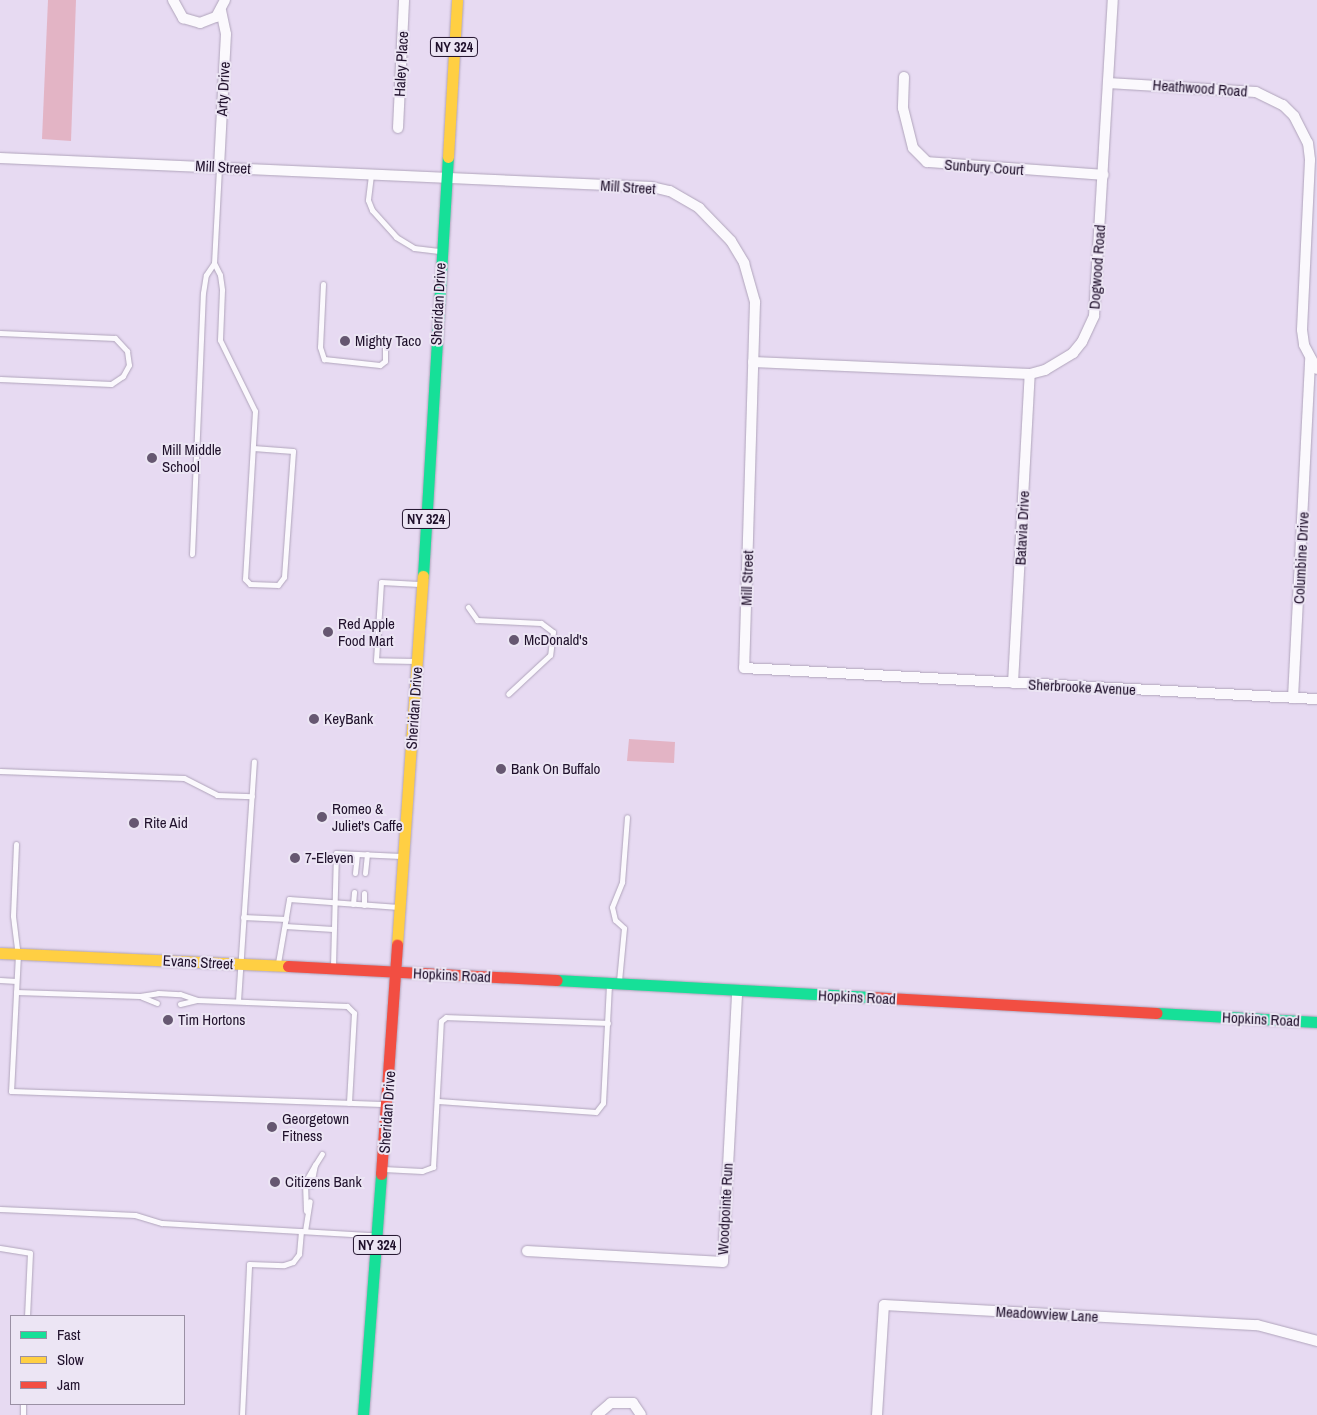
<!DOCTYPE html>
<style>
body{margin:0}
#map{position:relative;width:1317px;height:1415px;overflow:hidden;background:#e7daf2;font-family:"Archivo Narrow",sans-serif}
div>[style]{position:absolute}
.green>*{inset:0;background:#e3b4c5}
.roads{filter:drop-shadow(0 0 1px #b0a4bb) drop-shadow(0 0 1px #b0a4bb)}
.lane>*{height:5px;margin:-2.5px;padding:0 2.5px;transform-origin:2.5px;border-radius:2.5px;background:#fbf9fd}
.street>*{height:10px;margin:-5px;padding:0 5px;transform-origin:5px;border-radius:5px;background:#fbf9fd}
.fast>*{height:11px;margin:-5.5px;padding:0 5.5px;transform-origin:5.5px;border-radius:5.5px;background:#16e098}
.slow>*{height:11px;margin:-5.5px;padding:0 5.5px;transform-origin:5.5px;border-radius:5.5px;background:#ffcf43}
.jam>*{height:11px;margin:-5.5px;padding:0 5.5px;transform-origin:5.5px;border-radius:5.5px;background:#f24e42}
.dots>*{width:14px;height:14px;translate:-50% -50%;box-sizing:border-box;border:2px solid #ece5f4;border-radius:50%}
span{translate:-50% -50%;white-space:nowrap;text-align:center;line-height:1.15;-webkit-text-stroke:4px #ece5f4;paint-order:stroke}
.shield-label span{padding:1px 4px;background:#ece5f4;border:1px solid;border-radius:4px;-webkit-text-stroke-width:0}
.shield-label{font-size:14px;color:#20112c;font-weight:700}
.street-label{font-size:15px;color:#20112c}
.poi-label{font-size:15px;color:#20112c}
.left{translate:0 -50%;text-align:left}
.legend{position:absolute;left:10px;top:1315px;width:175px;height:90px;box-sizing:border-box;background:#ece5f4;border:1px solid #9a90a4;margin:0;padding:6px 9px;list-style:none;font-size:15px;color:#20112c}
.legend li{display:flex;align-items:center;gap:10px;height:25px}
.legend b{width:25px;border:1px solid #9a90a4}
</style>
<div id="map">
<div class="green">
<div style="clip-path:polygon(48px 0,76px 0,71px 141px,42px 139px)"></div>
<div style="clip-path:polygon(629px 739px,675px 742px,674px 763px,627px 761px)"></div>
</div>
<div class="roads">
<div class="lane">
<div style="left:219px;top:168px;width:95px;rotate:93deg"></div>
<div style="left:214px;top:263px;width:13px;rotate:63deg"></div>
<div style="left:220px;top:275px;width:15px;rotate:82deg"></div>
<div style="left:222px;top:290px;width:50px;rotate:92.3deg"></div>
<div style="left:220px;top:340px;width:79px;rotate:63.8deg"></div>
<div style="left:255px;top:411px;width:168px;rotate:93.4deg"></div>
<div style="left:245px;top:579px;width:7px;rotate:45deg"></div>
<div style="left:250px;top:584px;width:28px;rotate:2deg"></div>
<div style="left:278px;top:585px;width:10px;rotate:-53deg"></div>
<div style="left:284px;top:577px;width:126px;rotate:-85.9deg"></div>
<div style="left:293px;top:451px;width:40px;rotate:-175.7deg"></div>
<div style="left:371px;top:175px;width:25px;rotate:97deg"></div>
<div style="left:368px;top:200px;width:11px;rotate:68deg"></div>
<div style="left:372px;top:210px;width:36px;rotate:48deg"></div>
<div style="left:396px;top:237px;width:21px;rotate:31deg"></div>
<div style="left:414px;top:248px;width:25px;rotate:7deg"></div>
<div style="left:323px;top:284px;width:63px;rotate:92.7deg"></div>
<div style="left:320px;top:347px;width:13px;rotate:72deg"></div>
<div style="left:324px;top:359px;width:56px;rotate:6.1deg"></div>
<div style="left:380px;top:365px;width:6px;rotate:-39deg"></div>
<div style="left:385px;top:361px;width:20px;rotate:-90deg"></div>
<div style="left:0;top:333px;width:115px;rotate:2.5deg"></div>
<div style="left:115px;top:338px;width:18px;rotate:47deg"></div>
<div style="left:127px;top:351px;width:14px;rotate:82deg"></div>
<div style="left:129px;top:365px;width:13px;rotate:119deg"></div>
<div style="left:123px;top:376px;width:14px;rotate:146deg"></div>
<div style="left:111px;top:384px;width:111px;rotate:-177.4deg"></div>
<div style="left:192px;top:554px;width:261px;rotate:-87.6deg"></div>
<div style="left:203px;top:293px;width:18px;rotate:-81deg"></div>
<div style="left:206px;top:275px;width:14px;rotate:-56deg"></div>
<div style="left:468px;top:607px;width:16px;rotate:55deg"></div>
<div style="left:477px;top:620px;width:64px;rotate:2.7deg"></div>
<div style="left:541px;top:623px;width:15px;rotate:37deg"></div>
<div style="left:553px;top:632px;width:23px;rotate:97deg"></div>
<div style="left:550px;top:655px;width:57px;rotate:137.1deg"></div>
<div style="left:415px;top:661px;width:39px;rotate:-179deg"></div>
<div style="left:376px;top:660px;width:78px;rotate:-86.3deg"></div>
<div style="left:381px;top:582px;width:38px;rotate:3deg"></div>
<div style="left:0;top:771px;width:184px;rotate:2.2deg"></div>
<div style="left:184px;top:778px;width:37px;rotate:27deg"></div>
<div style="left:217px;top:795px;width:35px;rotate:2deg"></div>
<div style="left:16px;top:844px;width:72px;rotate:92.4deg"></div>
<div style="left:13px;top:916px;width:38px;rotate:83deg"></div>
<div style="left:18px;top:954px;width:137px;rotate:92.9deg"></div>
<div style="left:11px;top:1091px;width:371px;rotate:2deg"></div>
<div style="left:355px;top:873px;width:19px;rotate:-84deg"></div>
<div style="left:365px;top:873px;width:19px;rotate:-84deg"></div>
<div style="left:353px;top:904px;width:12px;rotate:-85deg"></div>
<div style="left:364px;top:905px;width:12px;rotate:-90deg"></div>
<div style="left:243px;top:917px;width:43px;rotate:2.7deg"></div>
<div style="left:285px;top:926px;width:48px;rotate:3.6deg"></div>
<div style="left:278px;top:963px;width:65px;rotate:-80.2deg"></div>
<div style="left:289px;top:899px;width:110px;rotate:4.2deg"></div>
<div style="left:333px;top:966px;width:113px;rotate:-88.5deg"></div>
<div style="left:336px;top:853px;width:65px;rotate:2.6deg"></div>
<div style="left:0;top:980px;width:16px;rotate:4deg"></div>
<div style="left:619px;top:981px;width:53px;rotate:-84.6deg"></div>
<div style="left:624px;top:928px;width:12px;rotate:-138deg"></div>
<div style="left:615px;top:920px;width:13px;rotate:-103deg"></div>
<div style="left:612px;top:907px;width:27px;rotate:-68deg"></div>
<div style="left:622px;top:882px;width:65px;rotate:-85.6deg"></div>
<div style="left:16px;top:992px;width:124px;rotate:1.8deg"></div>
<div style="left:140px;top:996px;width:18px;rotate:-9deg"></div>
<div style="left:158px;top:993px;width:22px;rotate:3deg"></div>
<div style="left:180px;top:994px;width:18px;rotate:19deg"></div>
<div style="left:197px;top:1000px;width:150px;rotate:2.3deg"></div>
<div style="left:347px;top:1006px;width:10px;rotate:45deg"></div>
<div style="left:354px;top:1013px;width:90px;rotate:93.2deg"></div>
<div style="left:142px;top:997px;width:16px;rotate:22deg"></div>
<div style="left:238px;top:1001px;width:240px;rotate:-86.2deg"></div>
<div style="left:180px;top:1004px;width:17px;rotate:-13deg"></div>
<div style="left:438px;top:1101px;width:158px;rotate:4deg"></div>
<div style="left:596px;top:1112px;width:11px;rotate:-52deg"></div>
<div style="left:603px;top:1103px;width:119px;rotate:-87.1deg"></div>
<div style="left:383px;top:1169px;width:39px;rotate:3deg"></div>
<div style="left:422px;top:1171px;width:12px;rotate:-20deg"></div>
<div style="left:433px;top:1167px;width:146px;rotate:-86.9deg"></div>
<div style="left:441px;top:1021px;width:6px;rotate:-39deg"></div>
<div style="left:446px;top:1017px;width:162px;rotate:2.1deg"></div>
<div style="left:311px;top:1185px;width:20px;rotate:-79deg"></div>
<div style="left:315px;top:1165px;width:13px;rotate:-58deg"></div>
<div style="left:0;top:1209px;width:135px;rotate:2.5deg"></div>
<div style="left:135px;top:1215px;width:28px;rotate:17deg"></div>
<div style="left:162px;top:1223px;width:211px;rotate:3.3deg"></div>
<div style="left:306px;top:1211px;width:29px;rotate:-92deg"></div>
<div style="left:305px;top:1182px;width:20px;rotate:-60deg"></div>
<div style="left:305px;top:1231px;width:30px;rotate:-81deg"></div>
<div style="left:0;top:1248px;width:30px;rotate:9deg"></div>
<div style="left:30px;top:1253px;width:63px;rotate:92.7deg"></div>
<div style="left:23px;top:1415px;width:11px;rotate:-90deg"></div>
<div style="left:242px;top:1415px;width:151px;rotate:-87.3deg"></div>
<div style="left:249px;top:1264px;width:35px;rotate:2deg"></div>
<div style="left:284px;top:1265px;width:9px;rotate:-18deg"></div>
<div style="left:293px;top:1262px;width:10px;rotate:-53deg"></div>
<div style="left:299px;top:1254px;width:23px;rotate:-85deg"></div>
</div>
<div class="street">
<div style="left:173px;top:0;width:21px;rotate:61deg"></div>
<div style="left:183px;top:18px;width:18px;rotate:16deg"></div>
<div style="left:200px;top:23px;width:17px;rotate:-21deg"></div>
<div style="left:216px;top:17px;width:19px;rotate:-62deg"></div>
<div style="left:904px;top:77px;width:31px;rotate:92deg"></div>
<div style="left:903px;top:108px;width:41px;rotate:76deg"></div>
<div style="left:913px;top:148px;width:20px;rotate:45deg"></div>
<div style="left:927px;top:162px;width:177px;rotate:4.2deg"></div>
<div style="left:1108px;top:83px;width:148px;rotate:3.5deg"></div>
<div style="left:1256px;top:92px;width:30px;rotate:26deg"></div>
<div style="left:1283px;top:105px;width:16px;rotate:45deg"></div>
<div style="left:1294px;top:116px;width:30px;rotate:63deg"></div>
<div style="left:1308px;top:143px;width:17px;rotate:83deg"></div>
<div style="left:1310px;top:160px;width:170px;rotate:92.7deg"></div>
<div style="left:1302px;top:330px;width:15px;rotate:82deg"></div>
<div style="left:1304px;top:345px;width:27px;rotate:62deg"></div>
<div style="left:398px;top:128px;width:128px;rotate:-87.3deg"></div>
<div style="left:0;top:158px;width:653px;rotate:2.55deg"></div>
<div style="left:652px;top:187px;width:18px;rotate:13deg"></div>
<div style="left:670px;top:191px;width:34px;rotate:30deg"></div>
<div style="left:699px;top:208px;width:46px;rotate:45.9deg"></div>
<div style="left:731px;top:241px;width:26px;rotate:59deg"></div>
<div style="left:744px;top:263px;width:41px;rotate:74.2deg"></div>
<div style="left:755px;top:302px;width:366px;rotate:91.7deg"></div>
<div style="left:744px;top:668px;width:574px;rotate:3.1deg"></div>
<div style="left:219px;top:167px;width:133px;rotate:-87deg"></div>
<div style="left:226px;top:34px;width:24px;rotate:-102deg"></div>
<div style="left:753px;top:362px;width:277px;rotate:2.5deg"></div>
<div style="left:1030px;top:374px;width:16px;rotate:-15deg"></div>
<div style="left:1045px;top:370px;width:33px;rotate:-31deg"></div>
<div style="left:1073px;top:353px;width:14px;rotate:-51deg"></div>
<div style="left:1082px;top:342px;width:29px;rotate:-65deg"></div>
<div style="left:1094px;top:316px;width:317px;rotate:-86.6deg"></div>
<div style="left:1013px;top:683px;width:309px;rotate:-86.9deg"></div>
<div style="left:1293px;top:698px;width:339px;rotate:-87.1deg"></div>
<div style="left:527px;top:1251px;width:196px;rotate:3.2deg"></div>
<div style="left:723px;top:1262px;width:271px;rotate:-87deg"></div>
<div style="left:597px;top:1415px;width:18px;rotate:-41deg"></div>
<div style="left:611px;top:1403px;width:22px"></div>
<div style="left:633px;top:1403px;width:14px;rotate:56deg"></div>
<div style="left:877px;top:1415px;width:110px;rotate:-86.4deg"></div>
<div style="left:884px;top:1305px;width:374px;rotate:3.1deg"></div>
<div style="left:1257px;top:1325px;width:62px;rotate:14.9deg"></div>
</div>
<div class="fast">
<div style="left:423px;top:576px;width:420px;rotate:-86.6deg"></div>
<div style="left:557px;top:980px;width:313px;rotate:3.1deg"></div>
<div style="left:1157px;top:1013px;width:160px;rotate:3.2deg"></div>
<div style="left:363px;top:1415px;width:242px;rotate:-85.7deg"></div>
</div>
<div class="slow">
<div style="left:448px;top:157px;width:157px;rotate:-86.7deg"></div>
<div style="left:397px;top:945px;width:370px;rotate:-86deg"></div>
<div style="left:0;top:953px;width:288px;rotate:2.6deg"></div>
</div>
<div class="jam">
<div style="left:288px;top:966px;width:269px;rotate:3deg"></div>
<div style="left:870px;top:997px;width:287px;rotate:3.2deg"></div>
<div style="left:381px;top:1174px;width:230px;rotate:-86deg"></div>
</div>
</div>
<div class="dots">
<div style="left:345px;top:341px;background:#665771"></div>
<div style="left:152px;top:458px;background:#665771"></div>
<div style="left:328px;top:632px;background:#665771"></div>
<div style="left:514px;top:640px;background:#665771"></div>
<div style="left:314px;top:719px;background:#665771"></div>
<div style="left:501px;top:769px;background:#665771"></div>
<div style="left:322px;top:817px;background:#665771"></div>
<div style="left:134px;top:823px;background:#665771"></div>
<div style="left:295px;top:858px;background:#665771"></div>
<div style="left:168px;top:1020px;background:#665771"></div>
<div style="left:272px;top:1127px;background:#665771"></div>
<div style="left:275px;top:1182px;background:#665771"></div>
</div>
<div class="shield-label">
<span style="left:454px;top:47px">NY 324</span>
<span style="left:426px;top:519px">NY 324</span>
<span style="left:377px;top:1245px">NY 324</span>
</div>
<div class="street-label">
<span style="left:401px;top:64px;rotate:-87deg">Haley Place</span>
<span style="left:1200px;top:88px;rotate:4deg">Heathwood Road</span>
<span style="left:223px;top:89px;rotate:-87deg">Arty Drive</span>
<span style="left:223px;top:167px;rotate:3deg">Mill Street</span>
<span style="left:984px;top:167px;rotate:4deg">Sunbury Court</span>
<span style="left:628px;top:187px;rotate:4deg">Mill Street</span>
<span style="left:1097px;top:267px;rotate:-86deg">Dogwood Road</span>
<span style="left:438px;top:304px;rotate:-87deg">Sheridan Drive</span>
<span style="left:1022px;top:528px;rotate:-87deg">Batavia Drive</span>
<span style="left:1301px;top:558px;rotate:-87deg">Columbine Drive</span>
<span style="left:747px;top:578px;rotate:-88deg">Mill Street</span>
<span style="left:1082px;top:687px;rotate:3deg">Sherbrooke Avenue</span>
<span style="left:414px;top:708px;rotate:-86deg">Sheridan Drive</span>
<span style="left:198px;top:962px;rotate:3deg">Evans Street</span>
<span style="left:452px;top:975px;rotate:3deg">Hopkins Road</span>
<span style="left:857px;top:997px;rotate:3deg">Hopkins Road</span>
<span style="left:1261px;top:1019px;rotate:3deg">Hopkins Road</span>
<span style="left:387px;top:1112px;rotate:-86deg">Sheridan Drive</span>
<span style="left:725px;top:1209px;rotate:-87deg">Woodpointe Run</span>
<span style="left:1047px;top:1314px;rotate:3deg">Meadowview Lane</span>
</div>
<div class="poi-label">
<span class="left" style="left:355px;top:341px">Mighty Taco</span>
<span class="left" style="left:162px;top:458px">Mill Middle<br>School</span>
<span class="left" style="left:338px;top:632px">Red Apple<br>Food Mart</span>
<span class="left" style="left:524px;top:640px">McDonald's</span>
<span class="left" style="left:324px;top:719px">KeyBank</span>
<span class="left" style="left:511px;top:769px">Bank On Buffalo</span>
<span class="left" style="left:332px;top:817px">Romeo &amp;<br>Juliet's Caffe</span>
<span class="left" style="left:144px;top:823px">Rite Aid</span>
<span class="left" style="left:305px;top:858px">7-Eleven</span>
<span class="left" style="left:178px;top:1020px">Tim Hortons</span>
<span class="left" style="left:282px;top:1127px">Georgetown<br>Fitness</span>
<span class="left" style="left:285px;top:1182px">Citizens Bank</span>
</div>
<ul class="legend">
<li><b style="height:6px;background:#16e098"></b>Fast</li>
<li><b style="height:6px;background:#ffcf43"></b>Slow</li>
<li><b style="height:6px;background:#f24e42"></b>Jam</li>
</ul>
</div>
